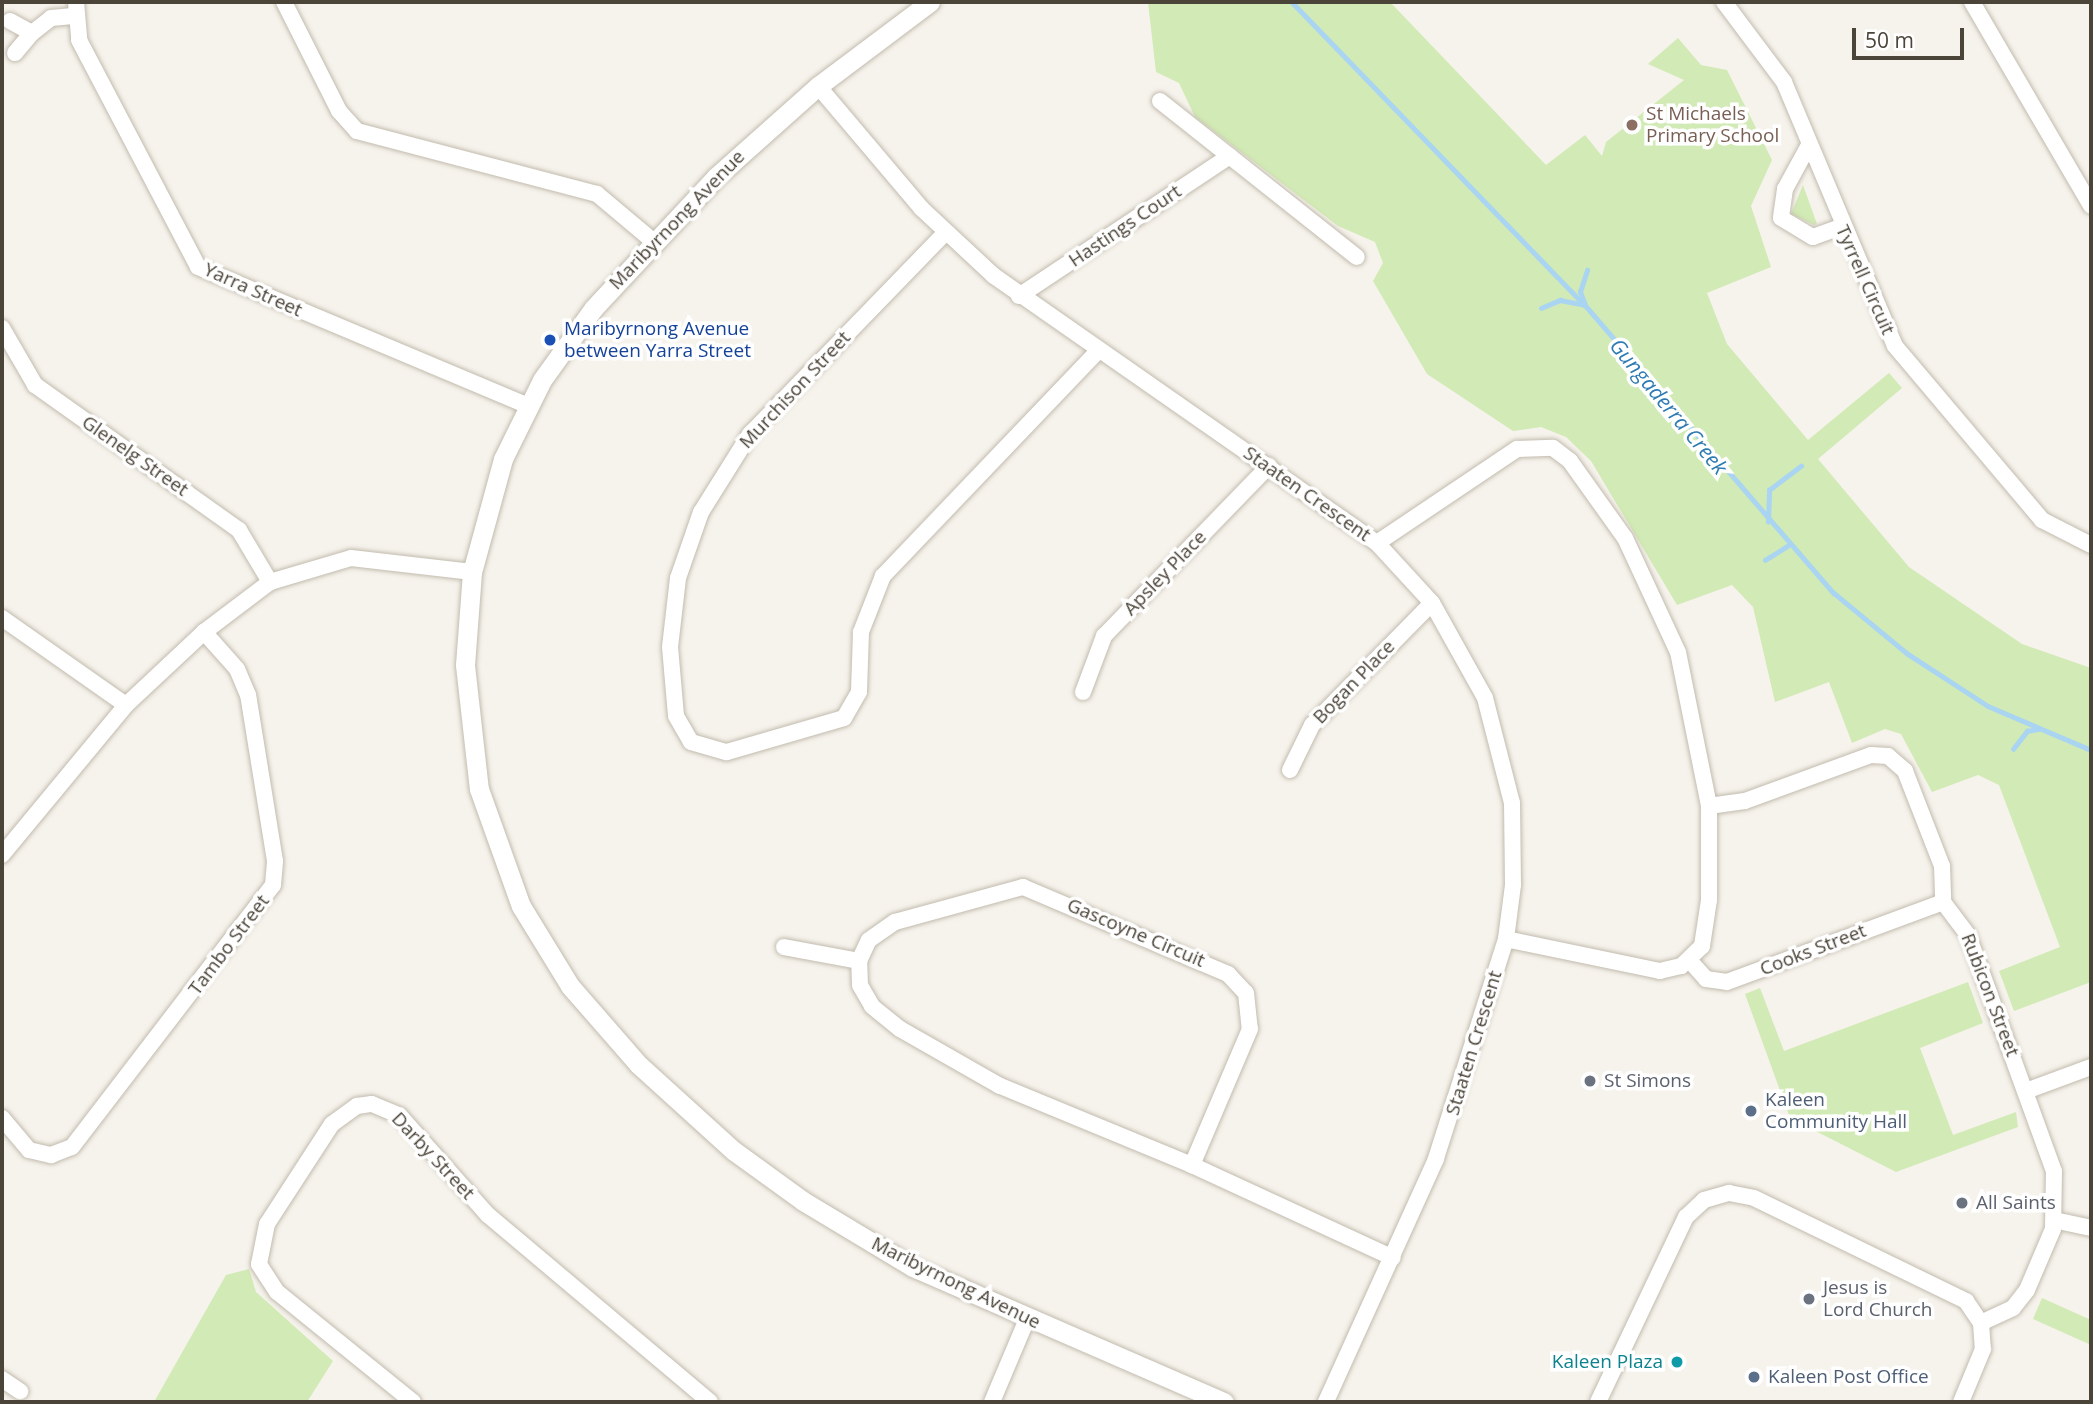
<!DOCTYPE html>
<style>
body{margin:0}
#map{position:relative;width:2093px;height:1404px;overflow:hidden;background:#f6f3ec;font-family:"Open Sans",sans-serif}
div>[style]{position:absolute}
.green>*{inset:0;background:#d2eab5}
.stream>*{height:4.5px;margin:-2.25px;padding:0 2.25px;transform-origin:2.25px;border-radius:2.25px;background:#a9d4f2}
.roads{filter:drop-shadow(0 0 2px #c2bbae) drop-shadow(0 0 2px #c2bbae)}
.minor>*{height:16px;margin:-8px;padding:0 8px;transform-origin:8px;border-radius:8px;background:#fff}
.tertiary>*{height:19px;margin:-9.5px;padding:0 9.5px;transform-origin:9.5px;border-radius:9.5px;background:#fff}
.dots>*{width:19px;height:19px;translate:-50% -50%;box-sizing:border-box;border:4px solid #fff;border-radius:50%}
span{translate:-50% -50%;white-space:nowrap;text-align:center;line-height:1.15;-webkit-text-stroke:7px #fff;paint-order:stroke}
.education-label{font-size:19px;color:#785e54}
.left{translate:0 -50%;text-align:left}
.street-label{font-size:19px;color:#4b4439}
.transit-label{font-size:19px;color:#164399}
.worship-label{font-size:19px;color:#5b616d}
.service-label{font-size:19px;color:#4e5e75}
.culture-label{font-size:19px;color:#0d838f}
.right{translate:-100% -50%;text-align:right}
.water-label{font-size:21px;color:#2e7ab2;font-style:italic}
.frame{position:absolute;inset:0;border:4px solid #4b4439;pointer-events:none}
.scale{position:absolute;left:1852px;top:28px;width:112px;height:32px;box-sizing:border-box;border:4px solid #4b4439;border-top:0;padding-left:9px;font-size:21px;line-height:24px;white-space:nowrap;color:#4b4439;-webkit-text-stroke:5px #fff;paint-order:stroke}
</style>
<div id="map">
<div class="green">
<div style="clip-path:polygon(1148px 2px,1390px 2px,1546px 165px,1585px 135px,1602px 156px,1606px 142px,1684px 80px,1648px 64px,1678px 38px,1701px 65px,1727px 70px,1772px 160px,1751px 206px,1771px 267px,1707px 293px,1727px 344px,1808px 440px,1889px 373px,1902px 388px,1818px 459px,1909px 567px,2022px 644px,2091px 668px,2091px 982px,2014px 1011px,1999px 971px,2060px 947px,1999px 785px,1978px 775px,1932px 792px,1901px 734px,1885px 729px,1852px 743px,1829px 682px,1775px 702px,1753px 607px,1732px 585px,1677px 605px,1591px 461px,1566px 437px,1541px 427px,1513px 431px,1427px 374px,1373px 281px,1383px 263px,1375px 242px,1338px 226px,1195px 117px,1179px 83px,1156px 72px)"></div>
<div style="clip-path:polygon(1803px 185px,1817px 224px,1814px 225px,1791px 214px)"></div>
<div style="clip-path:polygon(1968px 982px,1983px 1023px,1920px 1048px,1953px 1135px,2016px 1112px,2018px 1127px,1896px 1172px,1790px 1118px,1745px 994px,1760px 988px,1784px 1051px)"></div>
<div style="clip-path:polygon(249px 1269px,256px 1292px,333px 1361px,307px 1402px,154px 1402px,226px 1275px)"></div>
<div style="clip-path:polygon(2042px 1298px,2091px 1320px,2091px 1345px,2033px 1319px)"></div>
</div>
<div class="stream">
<div style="left:1292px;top:2px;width:421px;rotate:46deg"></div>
<div style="left:1585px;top:305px;width:381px;rotate:49.2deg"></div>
<div style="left:1834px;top:593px;width:96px;rotate:39.5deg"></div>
<div style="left:1908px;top:654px;width:95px;rotate:33deg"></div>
<div style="left:1988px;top:706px;width:112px;rotate:23.1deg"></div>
<div style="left:1541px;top:308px;width:21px;rotate:-23deg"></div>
<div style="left:1560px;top:300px;width:25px;rotate:11deg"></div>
<div style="left:1585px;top:305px;width:14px;rotate:-111deg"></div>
<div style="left:1580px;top:292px;width:23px;rotate:-72deg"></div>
<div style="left:1768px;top:522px;width:32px;rotate:-88deg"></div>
<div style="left:1769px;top:490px;width:40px;rotate:-37deg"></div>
<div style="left:1765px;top:560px;width:26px;rotate:-32deg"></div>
<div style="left:2013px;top:749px;width:23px;rotate:-52deg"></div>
<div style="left:2027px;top:731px;width:11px;rotate:-10deg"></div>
</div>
<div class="roads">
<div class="minor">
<div style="left:76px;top:2px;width:38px;rotate:85deg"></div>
<div style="left:79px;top:40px;width:256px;rotate:62.3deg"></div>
<div style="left:198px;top:267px;width:358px;rotate:22.8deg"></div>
<div style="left:284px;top:2px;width:122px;rotate:63.2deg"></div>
<div style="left:339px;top:111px;width:27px;rotate:48deg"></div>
<div style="left:357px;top:131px;width:248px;rotate:14.7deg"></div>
<div style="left:597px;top:194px;width:73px;rotate:40deg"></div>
<div style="left:1724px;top:2px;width:100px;rotate:53.1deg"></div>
<div style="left:1784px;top:82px;width:286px;rotate:67.2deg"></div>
<div style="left:1895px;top:346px;width:228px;rotate:49.8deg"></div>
<div style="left:2042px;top:520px;width:55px;rotate:27deg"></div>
<div style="left:1972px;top:2px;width:236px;rotate:59.7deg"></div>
<div style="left:10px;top:21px;width:25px;rotate:29deg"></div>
<div style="left:32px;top:33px;width:24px;rotate:-38deg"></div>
<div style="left:51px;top:18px;width:22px;rotate:-5deg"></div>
<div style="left:15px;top:53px;width:26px;rotate:-50deg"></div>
<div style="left:818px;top:86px;width:160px;rotate:49.8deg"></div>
<div style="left:921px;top:208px;width:100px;rotate:43deg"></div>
<div style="left:994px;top:276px;width:467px;rotate:34.9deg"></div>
<div style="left:1377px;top:543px;width:81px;rotate:47.5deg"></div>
<div style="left:1432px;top:603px;width:109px;rotate:60.8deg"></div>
<div style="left:1485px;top:698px;width:108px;rotate:75.6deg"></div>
<div style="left:1512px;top:803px;width:82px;rotate:89.3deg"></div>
<div style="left:1513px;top:885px;width:54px;rotate:97.4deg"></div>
<div style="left:1506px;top:939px;width:231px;rotate:107.7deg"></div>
<div style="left:1436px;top:1159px;width:267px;rotate:114.4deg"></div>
<div style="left:1160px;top:101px;width:251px;rotate:38.4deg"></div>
<div style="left:1809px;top:145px;width:50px;rotate:118.6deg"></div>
<div style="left:1785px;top:189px;width:29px;rotate:98deg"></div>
<div style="left:1781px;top:218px;width:37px;rotate:31deg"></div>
<div style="left:1813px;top:237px;width:30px;rotate:-20deg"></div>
<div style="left:946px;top:232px;width:281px;rotate:134.1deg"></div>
<div style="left:750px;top:434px;width:92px;rotate:122.1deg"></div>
<div style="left:701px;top:512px;width:70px;rotate:109.2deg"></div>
<div style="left:678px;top:578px;width:69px;rotate:96.6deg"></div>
<div style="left:670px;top:647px;width:69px;rotate:85deg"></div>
<div style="left:676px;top:716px;width:30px;rotate:60deg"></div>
<div style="left:691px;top:742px;width:37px;rotate:16deg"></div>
<div style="left:727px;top:752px;width:122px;rotate:-16.2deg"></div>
<div style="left:844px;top:718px;width:30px;rotate:-60deg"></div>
<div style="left:859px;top:692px;width:60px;rotate:-88.1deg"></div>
<div style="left:861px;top:632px;width:60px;rotate:-68.6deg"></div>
<div style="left:883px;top:576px;width:310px;rotate:-46.3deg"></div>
<div style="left:1019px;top:296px;width:253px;rotate:-33.6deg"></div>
<div style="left:2px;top:328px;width:66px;rotate:59.9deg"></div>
<div style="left:35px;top:385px;width:250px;rotate:35.4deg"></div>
<div style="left:239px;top:530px;width:61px;rotate:59.2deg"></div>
<div style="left:1377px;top:543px;width:169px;rotate:-33.9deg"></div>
<div style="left:1517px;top:449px;width:36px;rotate:-2deg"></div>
<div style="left:1553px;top:448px;width:21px;rotate:37deg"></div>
<div style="left:1570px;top:461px;width:95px;rotate:54.5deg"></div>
<div style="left:1625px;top:538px;width:126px;rotate:65.1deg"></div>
<div style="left:1678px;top:652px;width:157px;rotate:78.6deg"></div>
<div style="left:1709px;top:806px;width:94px;rotate:90deg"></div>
<div style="left:1709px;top:900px;width:47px;rotate:98.7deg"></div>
<div style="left:1702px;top:946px;width:29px;rotate:136deg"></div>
<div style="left:1681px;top:966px;width:22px;rotate:167deg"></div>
<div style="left:1660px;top:971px;width:157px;rotate:-168.3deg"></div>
<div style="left:2px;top:618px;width:151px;rotate:35.1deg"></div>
<div style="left:1083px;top:692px;width:60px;rotate:-69.4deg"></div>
<div style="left:1104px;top:636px;width:237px;rotate:-45.9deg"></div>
<div style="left:1290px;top:770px;width:50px;rotate:-63.9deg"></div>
<div style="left:1312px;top:725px;width:171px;rotate:-45.5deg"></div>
<div style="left:1709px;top:806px;width:36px;rotate:-8deg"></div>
<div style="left:1745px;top:801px;width:134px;rotate:-20.1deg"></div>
<div style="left:1871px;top:755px;width:17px;rotate:3deg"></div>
<div style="left:1888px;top:756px;width:23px;rotate:41deg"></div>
<div style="left:1905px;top:771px;width:102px;rotate:68.7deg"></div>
<div style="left:1942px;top:866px;width:36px;rotate:88deg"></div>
<div style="left:1943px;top:902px;width:41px;rotate:52.9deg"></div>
<div style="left:1968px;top:935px;width:251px;rotate:70deg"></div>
<div style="left:2054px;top:1171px;width:58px;rotate:91deg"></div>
<div style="left:2053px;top:1229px;width:66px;rotate:113.1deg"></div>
<div style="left:2027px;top:1290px;width:23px;rotate:128deg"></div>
<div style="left:2013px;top:1308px;width:35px;rotate:155deg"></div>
<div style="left:2px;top:855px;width:195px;rotate:-50.4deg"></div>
<div style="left:126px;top:705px;width:107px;rotate:-43.1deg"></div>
<div style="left:204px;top:632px;width:83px;rotate:-37.1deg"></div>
<div style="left:270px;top:582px;width:84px;rotate:-16.5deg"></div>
<div style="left:351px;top:558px;width:122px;rotate:6.6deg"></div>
<div style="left:784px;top:947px;width:76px;rotate:10.6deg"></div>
<div style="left:1690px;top:961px;width:24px;rotate:48deg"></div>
<div style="left:1706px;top:979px;width:21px;rotate:8deg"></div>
<div style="left:1727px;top:982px;width:230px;rotate:-20.3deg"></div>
<div style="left:2026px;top:1091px;width:69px;rotate:-20.3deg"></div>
<div style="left:2px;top:1118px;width:42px;rotate:49.8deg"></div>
<div style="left:29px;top:1150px;width:23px;rotate:13deg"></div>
<div style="left:51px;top:1155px;width:22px;rotate:-21deg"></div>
<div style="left:72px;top:1147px;width:330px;rotate:-52.5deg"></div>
<div style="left:273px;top:885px;width:24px;rotate:-85deg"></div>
<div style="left:275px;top:861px;width:168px;rotate:-99.2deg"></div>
<div style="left:248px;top:695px;width:28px;rotate:-113deg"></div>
<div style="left:237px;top:669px;width:50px;rotate:-131.7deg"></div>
<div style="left:1192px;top:1165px;width:208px;rotate:-157.6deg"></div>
<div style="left:1000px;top:1086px;width:115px;rotate:-150.3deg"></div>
<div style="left:900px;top:1029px;width:36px;rotate:-141deg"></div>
<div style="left:872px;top:1006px;width:24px;rotate:-120deg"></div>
<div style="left:860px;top:985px;width:24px;rotate:-92deg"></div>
<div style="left:859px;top:961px;width:23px;rotate:-65deg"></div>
<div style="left:869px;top:940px;width:32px;rotate:-35deg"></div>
<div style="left:895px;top:922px;width:133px;rotate:-15.3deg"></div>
<div style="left:1023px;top:887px;width:223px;rotate:23deg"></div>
<div style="left:1228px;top:974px;width:26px;rotate:47deg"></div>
<div style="left:1246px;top:993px;width:36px;rotate:84deg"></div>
<div style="left:1250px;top:1029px;width:148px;rotate:113.1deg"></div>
<div style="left:1192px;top:1165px;width:221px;rotate:24.8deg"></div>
<div style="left:2054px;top:1220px;width:38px;rotate:12deg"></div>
<div style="left:2px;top:1379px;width:22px;rotate:34deg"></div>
<div style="left:413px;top:1402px;width:175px;rotate:-141deg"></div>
<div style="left:277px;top:1292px;width:33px;rotate:-123deg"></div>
<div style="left:259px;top:1264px;width:41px;rotate:-78.7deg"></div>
<div style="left:267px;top:1224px;width:119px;rotate:-57deg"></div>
<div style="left:332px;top:1124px;width:31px;rotate:-36deg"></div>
<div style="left:357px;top:1106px;width:15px;rotate:-8deg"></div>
<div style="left:372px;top:1104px;width:30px;rotate:23deg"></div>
<div style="left:400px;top:1116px;width:132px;rotate:48.4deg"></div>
<div style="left:488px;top:1215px;width:290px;rotate:40.1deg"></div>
<div style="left:992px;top:1402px;width:90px;rotate:-67.1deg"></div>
<div style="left:1598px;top:1402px;width:205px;rotate:-64.6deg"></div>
<div style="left:1686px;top:1217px;width:25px;rotate:-43deg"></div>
<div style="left:1704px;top:1200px;width:26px;rotate:-16deg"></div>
<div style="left:1729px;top:1193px;width:25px;rotate:11deg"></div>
<div style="left:1754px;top:1198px;width:236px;rotate:25.9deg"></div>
<div style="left:1966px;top:1301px;width:27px;rotate:56deg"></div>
<div style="left:1981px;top:1323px;width:26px;rotate:86deg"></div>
<div style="left:1983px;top:1349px;width:57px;rotate:112.5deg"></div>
</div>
<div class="tertiary">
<div style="left:930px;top:2px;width:140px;rotate:143.1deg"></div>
<div style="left:818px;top:86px;width:137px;rotate:138.3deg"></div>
<div style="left:716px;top:177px;width:180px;rotate:133deg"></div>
<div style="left:593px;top:309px;width:87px;rotate:125.7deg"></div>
<div style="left:542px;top:380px;width:88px;rotate:116.3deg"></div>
<div style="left:503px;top:459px;width:117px;rotate:105.3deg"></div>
<div style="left:472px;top:572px;width:93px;rotate:94.3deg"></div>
<div style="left:465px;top:665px;width:125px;rotate:83.6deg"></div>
<div style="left:479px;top:789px;width:124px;rotate:70.3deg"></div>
<div style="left:521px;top:906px;width:94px;rotate:58.5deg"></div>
<div style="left:570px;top:986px;width:105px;rotate:48.9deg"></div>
<div style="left:639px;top:1065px;width:128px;rotate:42.2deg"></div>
<div style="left:734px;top:1151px;width:85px;rotate:35.9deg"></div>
<div style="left:803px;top:1201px;width:128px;rotate:31deg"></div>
<div style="left:913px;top:1267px;width:339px;rotate:23.5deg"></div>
</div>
</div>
<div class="dots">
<div style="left:1632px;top:125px;background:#8d6e63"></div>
<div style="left:550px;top:340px;background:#1a4fb4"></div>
<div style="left:1590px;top:1081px;background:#6b7280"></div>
<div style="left:1751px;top:1111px;background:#5c6f8a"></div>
<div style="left:1962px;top:1203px;background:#6b7280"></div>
<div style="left:1809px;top:1299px;background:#6b7280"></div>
<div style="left:1677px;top:1362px;background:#0f9aa8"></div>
<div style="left:1754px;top:1377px;background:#5c6f8a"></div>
</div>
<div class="education-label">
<span class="left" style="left:1646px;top:125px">St Michaels<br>Primary School</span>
</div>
<div class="street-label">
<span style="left:677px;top:220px;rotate:-46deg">Maribyrnong Avenue</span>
<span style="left:1125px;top:226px;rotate:-34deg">Hastings Court</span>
<span style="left:1865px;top:280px;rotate:66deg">Tyrrell Circuit</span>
<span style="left:253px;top:290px;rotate:24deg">Yarra Street</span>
<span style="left:795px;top:390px;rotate:-47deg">Murchison Street</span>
<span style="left:135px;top:456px;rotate:35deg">Glenelg Street</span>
<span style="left:1307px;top:494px;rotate:35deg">Staaten Crescent</span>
<span style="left:1165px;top:573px;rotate:-46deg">Apsley Place</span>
<span style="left:1354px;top:682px;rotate:-46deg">Bogan Place</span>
<span style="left:1136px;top:933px;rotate:23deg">Gascoyne Circuit</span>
<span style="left:229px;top:945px;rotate:-53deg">Tambo Street</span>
<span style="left:1813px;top:950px;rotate:-21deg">Cooks Street</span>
<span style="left:1990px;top:995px;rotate:69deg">Rubicon Street</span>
<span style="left:1474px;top:1043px;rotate:-73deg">Staaten Crescent</span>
<span style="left:433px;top:1156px;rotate:47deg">Darby Street</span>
<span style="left:956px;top:1283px;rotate:26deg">Maribyrnong Avenue</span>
</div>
<div class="transit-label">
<span class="left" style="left:564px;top:340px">Maribyrnong Avenue<br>between Yarra Street</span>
</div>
<div class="worship-label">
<span class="left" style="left:1604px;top:1081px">St Simons</span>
<span class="left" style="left:1976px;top:1203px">All Saints</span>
<span class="left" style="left:1823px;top:1299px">Jesus is<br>Lord Church</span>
</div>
<div class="service-label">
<span class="left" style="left:1765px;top:1111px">Kaleen<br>Community Hall</span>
<span class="left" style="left:1768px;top:1377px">Kaleen Post Office</span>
</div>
<div class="culture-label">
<span class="right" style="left:1663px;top:1362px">Kaleen Plaza</span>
</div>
<div class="water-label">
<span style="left:1669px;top:406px;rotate:50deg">Gungaderra Creek</span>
</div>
<div class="frame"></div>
<div class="scale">50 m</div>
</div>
